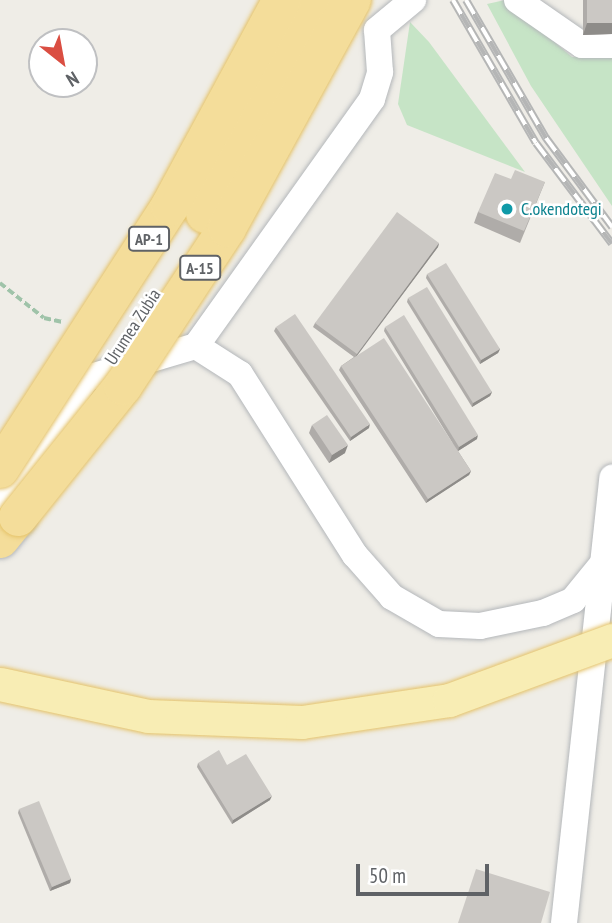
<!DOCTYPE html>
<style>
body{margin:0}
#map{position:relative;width:612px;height:923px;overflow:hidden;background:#efede7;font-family:"PT Sans Narrow",sans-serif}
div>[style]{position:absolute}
.green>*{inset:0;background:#c6e4c6}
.path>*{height:3.5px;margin-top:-1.75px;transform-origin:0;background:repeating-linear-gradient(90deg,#9fc3a9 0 7px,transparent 0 10.5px)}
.roads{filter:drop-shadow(0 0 2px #b4b7ba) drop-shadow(0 0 2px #b4b7ba)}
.minor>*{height:26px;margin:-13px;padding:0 13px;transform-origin:13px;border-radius:13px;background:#fff}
.highway>*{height:38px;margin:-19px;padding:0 19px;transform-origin:19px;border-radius:19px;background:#f4dd9a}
.rail>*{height:8px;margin-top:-4px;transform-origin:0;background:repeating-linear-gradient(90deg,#fff 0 16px,#b5b6b6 0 32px);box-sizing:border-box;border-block:2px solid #b5b6b6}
.bridges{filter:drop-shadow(0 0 2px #e5c36a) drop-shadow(0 0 2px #e5c36a)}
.major-bridge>*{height:33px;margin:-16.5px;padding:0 16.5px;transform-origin:16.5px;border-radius:16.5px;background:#f8edb4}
.highway-bridge>*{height:38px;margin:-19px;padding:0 19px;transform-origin:19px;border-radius:19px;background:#f4dd9a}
.wall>*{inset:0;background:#afaca9}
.shaded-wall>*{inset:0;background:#8e8c89}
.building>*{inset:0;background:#cbc8c4}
.dots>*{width:19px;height:19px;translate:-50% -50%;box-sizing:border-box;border:4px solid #fff;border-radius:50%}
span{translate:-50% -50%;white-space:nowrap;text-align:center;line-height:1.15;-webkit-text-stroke:5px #fff;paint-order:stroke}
.shield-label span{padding:2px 5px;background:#fff;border:2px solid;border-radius:5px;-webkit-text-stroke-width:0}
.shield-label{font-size:16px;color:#5f6266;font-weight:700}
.culture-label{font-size:18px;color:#0d838f}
.left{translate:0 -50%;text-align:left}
.street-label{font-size:18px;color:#5f6266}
.north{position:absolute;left:28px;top:28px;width:70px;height:70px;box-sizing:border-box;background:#fff;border:2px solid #bfc0c2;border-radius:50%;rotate:149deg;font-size:19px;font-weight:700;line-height:28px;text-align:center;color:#5f6266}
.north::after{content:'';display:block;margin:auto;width:24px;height:32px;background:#da4e42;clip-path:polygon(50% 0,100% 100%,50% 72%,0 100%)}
.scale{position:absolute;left:356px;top:864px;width:133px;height:32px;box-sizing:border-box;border:4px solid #5f6266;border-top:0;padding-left:9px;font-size:21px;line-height:24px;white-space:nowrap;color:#5f6266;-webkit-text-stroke:5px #fff;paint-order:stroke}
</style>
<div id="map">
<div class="green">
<div style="clip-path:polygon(505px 0,572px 57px,612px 57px,612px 206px,531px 86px,487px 4px)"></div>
<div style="clip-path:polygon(410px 22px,429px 42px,525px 172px,407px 125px,398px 104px)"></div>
</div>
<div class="path">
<div style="left:0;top:283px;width:56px;rotate:38.5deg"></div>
<div style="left:44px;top:318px;width:19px;rotate:12deg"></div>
</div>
<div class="roads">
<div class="minor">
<div style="left:517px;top:0;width:79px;rotate:34.7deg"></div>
<div style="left:582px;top:45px;width:30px"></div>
<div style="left:196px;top:346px;width:52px;rotate:32.5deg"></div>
<div style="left:240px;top:374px;width:214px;rotate:57.6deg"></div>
<div style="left:355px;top:555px;width:56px;rotate:48.6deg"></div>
<div style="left:392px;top:597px;width:54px;rotate:29.9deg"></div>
<div style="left:439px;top:624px;width:41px;rotate:2.8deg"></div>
<div style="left:480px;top:626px;width:64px;rotate:-11.7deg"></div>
<div style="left:543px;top:613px;width:33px;rotate:-23deg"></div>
<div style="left:573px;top:600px;width:49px;rotate:-50.8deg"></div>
<div style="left:0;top:504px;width:153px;rotate:-55.4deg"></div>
<div style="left:87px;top:378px;width:114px;rotate:-16.4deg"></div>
<div style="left:196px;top:346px;width:303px;rotate:-54.5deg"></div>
<div style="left:372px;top:99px;width:28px;rotate:-73deg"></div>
<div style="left:380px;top:72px;width:42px;rotate:-94.1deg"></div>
<div style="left:377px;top:30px;width:47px;rotate:-39.8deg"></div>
<div style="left:564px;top:923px;width:448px;rotate:-83.8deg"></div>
</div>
<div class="highway">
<div style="left:0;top:539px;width:28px;rotate:-51deg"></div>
</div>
</div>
<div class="rail">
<div style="left:453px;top:0;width:165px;rotate:59.9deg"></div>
<div style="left:536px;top:143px;width:126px;rotate:53deg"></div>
<div style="left:466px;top:0;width:160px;rotate:59.9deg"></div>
<div style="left:546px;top:138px;width:111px;rotate:53.4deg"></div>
</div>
<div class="bridges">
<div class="major-bridge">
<div style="left:0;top:684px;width:151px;rotate:12.2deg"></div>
<div style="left:148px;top:716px;width:154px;rotate:2.2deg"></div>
<div style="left:302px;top:722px;width:149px;rotate:-8.5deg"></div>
<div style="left:449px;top:700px;width:174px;rotate:-20.2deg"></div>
</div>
<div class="highway-bridge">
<div style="left:205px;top:214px;width:242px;rotate:-62deg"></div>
<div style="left:0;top:469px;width:313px;rotate:-57.1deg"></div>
<div style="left:170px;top:206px;width:234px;rotate:-61.5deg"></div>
<div style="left:18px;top:517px;width:168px;rotate:-51.3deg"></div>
<div style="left:123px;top:386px;width:189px;rotate:-56.6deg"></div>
<div style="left:227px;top:228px;width:260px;rotate:-61.3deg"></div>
</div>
</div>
<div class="wall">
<div style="clip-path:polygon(583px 0,612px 0,612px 34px,583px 35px)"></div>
<div style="clip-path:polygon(511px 179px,545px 182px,520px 243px,474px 223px,478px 212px)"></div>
<div style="clip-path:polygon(439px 243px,438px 247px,357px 356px,453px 444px,384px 331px,385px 327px,477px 439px,458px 451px,471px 471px,469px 475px,426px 503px,339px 370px,341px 366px,354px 357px,313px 327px,315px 323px)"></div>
<div style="clip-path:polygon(427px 274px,500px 349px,498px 353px,480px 364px,426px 278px)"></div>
<div style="clip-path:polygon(408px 298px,492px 392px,490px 396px,472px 407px,407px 302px)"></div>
<div style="clip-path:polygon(276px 327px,369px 428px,350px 441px,274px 331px)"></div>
<div style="clip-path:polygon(312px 425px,345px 453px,329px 463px,309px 433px)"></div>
<div style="clip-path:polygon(198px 763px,227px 765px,270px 800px,232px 824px,197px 767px)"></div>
<div style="clip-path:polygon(19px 809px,71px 879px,70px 883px,50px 891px,18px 813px)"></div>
</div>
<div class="shaded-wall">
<div style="clip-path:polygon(587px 23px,612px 23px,612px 34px,583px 35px)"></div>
<div style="clip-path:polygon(439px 243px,438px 247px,355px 358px,357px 354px)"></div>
<div style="clip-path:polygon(500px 349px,498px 353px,480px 364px,481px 360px)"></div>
<div style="clip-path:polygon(492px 392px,490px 396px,472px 407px,473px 403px)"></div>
<div style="clip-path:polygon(370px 424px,369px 428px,350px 441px,351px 437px)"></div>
<div style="clip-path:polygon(478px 435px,477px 439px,458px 451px,459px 447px)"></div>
<div style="clip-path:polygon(348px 445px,345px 453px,329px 463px,332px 455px)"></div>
<div style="clip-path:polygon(471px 471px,469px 475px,426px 503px,428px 499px)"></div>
<div style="clip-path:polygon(272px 796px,270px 800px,232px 824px,233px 820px)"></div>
<div style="clip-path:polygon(71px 879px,70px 883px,50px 891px,52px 887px)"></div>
</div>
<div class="building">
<div style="clip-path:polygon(587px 0,612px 0,612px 23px,587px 23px)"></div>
<div style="clip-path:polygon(515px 170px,545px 182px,524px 231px,478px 212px,495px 173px,511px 179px)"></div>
<div style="clip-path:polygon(397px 212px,439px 243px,357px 354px,315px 323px)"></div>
<div style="clip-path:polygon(446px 263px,500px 349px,481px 360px,427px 274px)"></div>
<div style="clip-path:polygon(427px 287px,492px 392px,473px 403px,408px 298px)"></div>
<div style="clip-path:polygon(295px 314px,370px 424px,351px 437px,276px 327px)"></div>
<div style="clip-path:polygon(404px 315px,478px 435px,459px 447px,385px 327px)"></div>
<div style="clip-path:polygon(384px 338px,471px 471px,428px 499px,341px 366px)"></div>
<div style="clip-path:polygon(327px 415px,348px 445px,332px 455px,312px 425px)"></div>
<div style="clip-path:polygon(219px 750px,227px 765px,246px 754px,272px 796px,233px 820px,198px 763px)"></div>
<div style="clip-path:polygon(39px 801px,71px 879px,52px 887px,19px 809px)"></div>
<div style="clip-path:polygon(476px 869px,550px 892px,541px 923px,458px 923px)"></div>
</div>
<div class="dots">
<div style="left:507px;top:209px;background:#0f9aa8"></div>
</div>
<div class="shield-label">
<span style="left:149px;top:239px">AP-1</span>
<span style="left:200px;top:268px">A-15</span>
</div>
<div class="culture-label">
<span class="left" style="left:521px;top:209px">C.okendotegi</span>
</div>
<div class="street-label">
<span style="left:133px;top:327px;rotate:-57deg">Urumea Zubia</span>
</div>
<div class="north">N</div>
<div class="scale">50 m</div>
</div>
